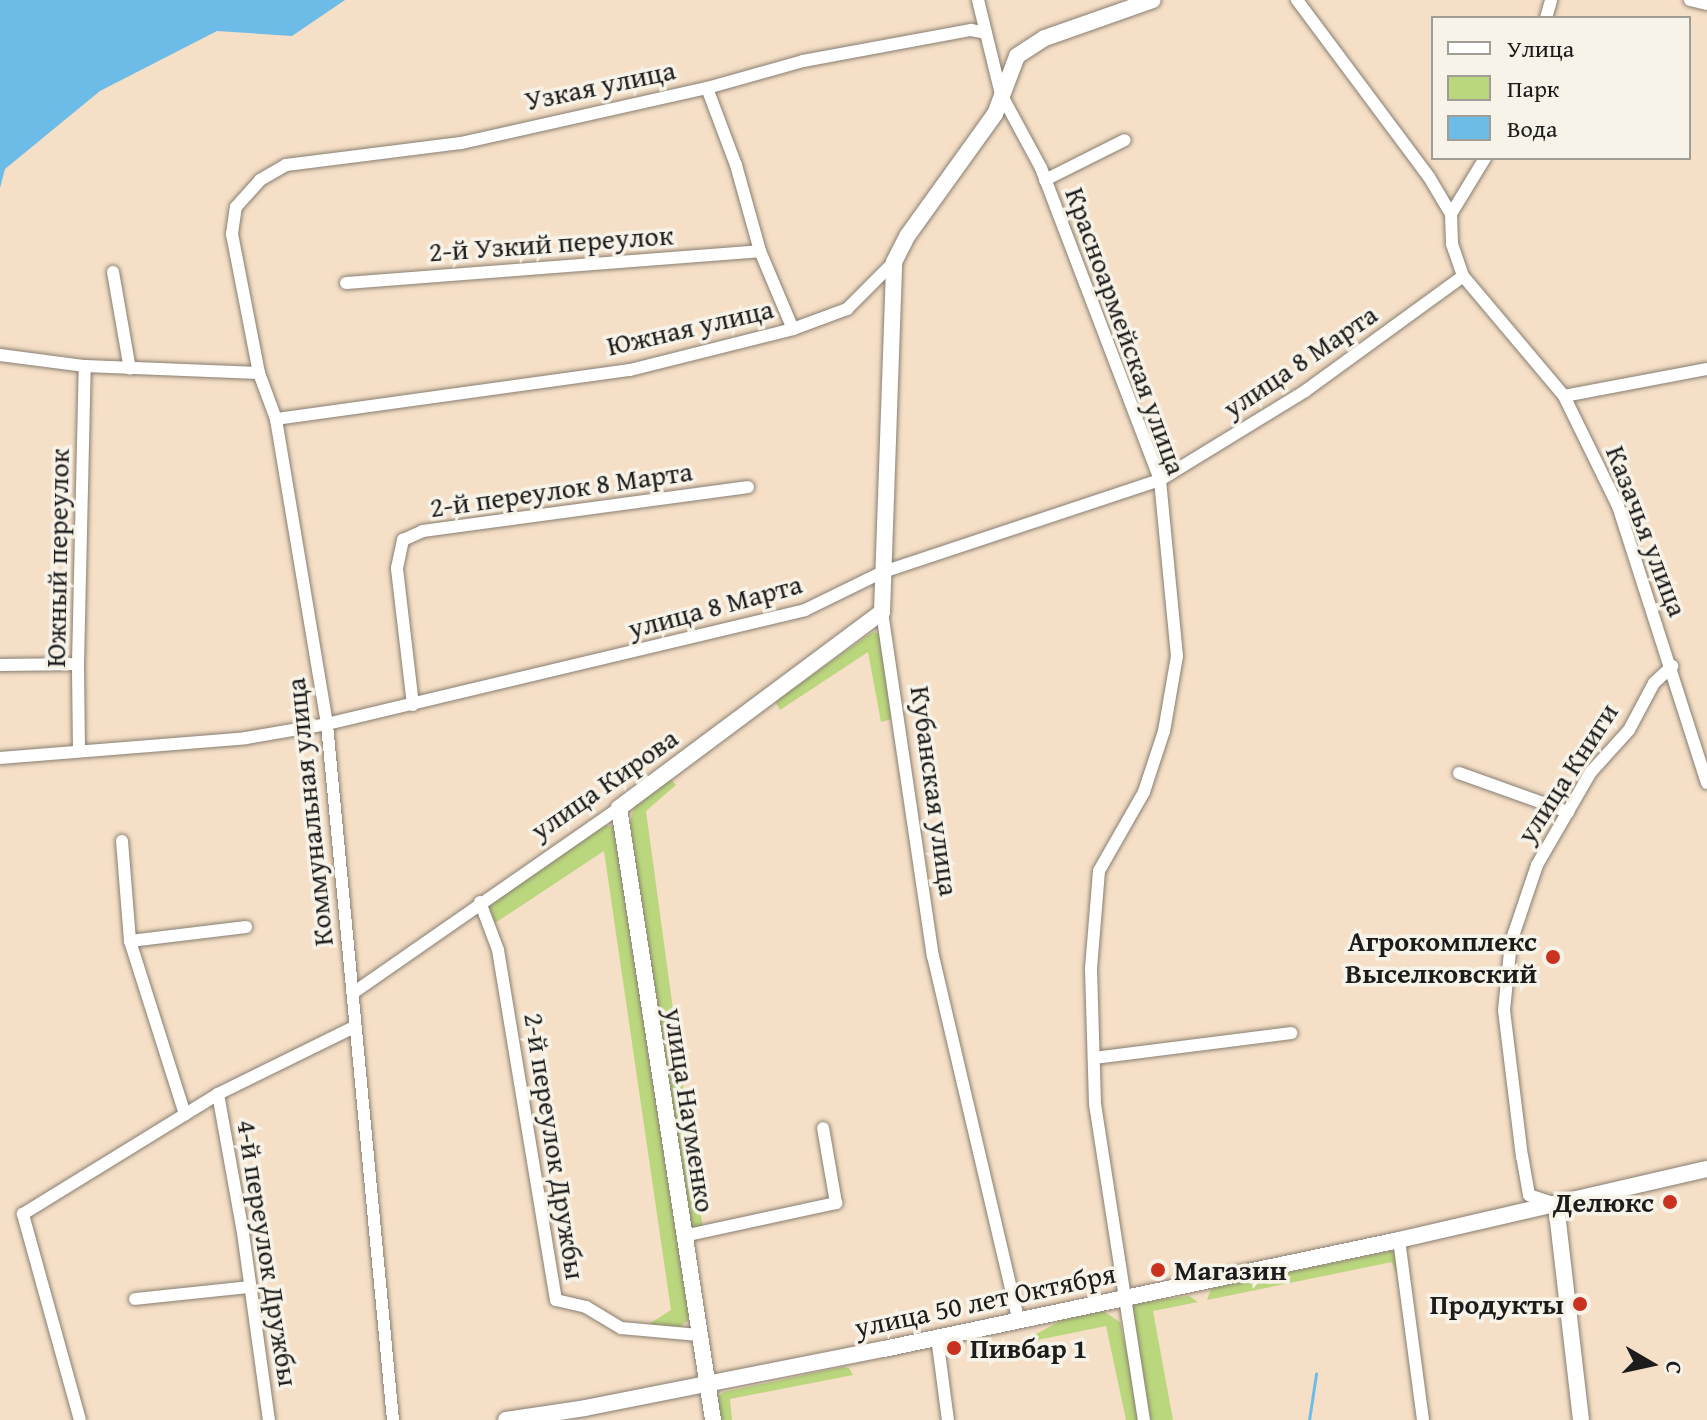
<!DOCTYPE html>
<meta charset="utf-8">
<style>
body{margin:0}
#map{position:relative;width:1707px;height:1420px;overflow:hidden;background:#f5dfc6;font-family:"Gentium Book Plus",serif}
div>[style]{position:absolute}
.green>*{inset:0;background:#bad77d}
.water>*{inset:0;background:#6dbbe7}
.stream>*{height:3px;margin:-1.5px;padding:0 1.5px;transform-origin:1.5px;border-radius:1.5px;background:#6dbbe7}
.roads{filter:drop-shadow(0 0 2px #887e71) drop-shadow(0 0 2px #887e71)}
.street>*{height:12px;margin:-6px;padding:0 6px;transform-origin:6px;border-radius:6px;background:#fff}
.secondary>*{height:16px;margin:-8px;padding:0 8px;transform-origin:8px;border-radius:8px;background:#fff}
.dots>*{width:22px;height:22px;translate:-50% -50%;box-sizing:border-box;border:4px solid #f7f3e8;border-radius:50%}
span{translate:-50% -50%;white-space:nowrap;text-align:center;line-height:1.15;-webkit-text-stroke:7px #f7f3e8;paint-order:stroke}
.street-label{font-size:28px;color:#1c1c1c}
.poi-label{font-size:28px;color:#1c1c1c;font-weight:700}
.right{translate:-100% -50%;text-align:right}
.left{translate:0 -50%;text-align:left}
.legend{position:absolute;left:1431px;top:16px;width:260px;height:144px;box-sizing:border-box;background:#f7f3e8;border:2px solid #9f9d96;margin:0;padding:10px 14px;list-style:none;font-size:24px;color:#1c1c1c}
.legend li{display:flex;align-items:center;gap:16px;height:40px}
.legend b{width:40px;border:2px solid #9f9d96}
.north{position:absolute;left:1611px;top:1324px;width:80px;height:80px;-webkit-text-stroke:6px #f7f3e8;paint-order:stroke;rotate:99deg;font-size:22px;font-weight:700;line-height:32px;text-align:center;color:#1c1c1c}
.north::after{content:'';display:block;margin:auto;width:28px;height:36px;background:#1c1c1c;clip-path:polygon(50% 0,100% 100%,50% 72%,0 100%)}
</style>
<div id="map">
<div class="green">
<div style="clip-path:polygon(873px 632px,880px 634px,895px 718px,881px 722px,868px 652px,780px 710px,775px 701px)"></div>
<div style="clip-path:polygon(670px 778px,676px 785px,646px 811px,703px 1230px,692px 1231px,629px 829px,634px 806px)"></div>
<div style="clip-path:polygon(604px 825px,614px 827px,690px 1319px,679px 1328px,649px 1324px,671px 1310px,604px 851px,495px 923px,486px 908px,486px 901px)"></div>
<div style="clip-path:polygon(1391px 1251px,1396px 1252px,1397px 1275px,1392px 1262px,1207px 1300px,1211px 1289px,1216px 1287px)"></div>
<div style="clip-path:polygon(1189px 1296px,1198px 1302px,1153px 1311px,1173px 1420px,1151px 1420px,1129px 1318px,1131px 1309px,1138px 1303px)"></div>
<div style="clip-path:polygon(1103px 1311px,1120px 1322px,1142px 1420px,1126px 1420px,1106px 1326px,1018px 1344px,1062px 1320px)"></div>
<div style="clip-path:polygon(843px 1367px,849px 1368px,853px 1375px,730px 1399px,732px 1420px,717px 1420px,717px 1397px,724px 1392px)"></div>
</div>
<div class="water">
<div style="clip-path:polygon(0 0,345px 0,292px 36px,217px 31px,100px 91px,5px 169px,0 188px)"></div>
</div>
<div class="stream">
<div style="left:1309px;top:1420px;width:47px;rotate:-81.3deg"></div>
</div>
<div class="roads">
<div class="street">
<div style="left:978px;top:0;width:97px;rotate:76.3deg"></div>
<div style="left:1001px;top:94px;width:84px;rotate:61.6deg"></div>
<div style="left:1041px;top:168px;width:334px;rotate:69.1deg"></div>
<div style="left:1160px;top:480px;width:177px;rotate:84.5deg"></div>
<div style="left:1177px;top:656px;width:76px;rotate:99.8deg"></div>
<div style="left:1164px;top:731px;width:64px;rotate:108.2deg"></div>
<div style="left:1144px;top:792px;width:91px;rotate:119.7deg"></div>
<div style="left:1099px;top:871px;width:98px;rotate:94.7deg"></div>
<div style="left:1091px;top:969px;width:135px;rotate:88.3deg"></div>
<div style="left:1095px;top:1104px;width:320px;rotate:81.2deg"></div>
<div style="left:1297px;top:0;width:221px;rotate:53.3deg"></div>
<div style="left:1429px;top:177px;width:43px;rotate:59.3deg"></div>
<div style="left:1451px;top:214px;width:30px;rotate:88deg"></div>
<div style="left:1452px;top:244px;width:34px;rotate:71deg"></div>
<div style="left:1463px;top:276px;width:157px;rotate:49.9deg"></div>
<div style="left:1564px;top:396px;width:123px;rotate:63.9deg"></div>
<div style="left:1618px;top:506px;width:291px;rotate:72.2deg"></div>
<div style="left:1690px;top:0;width:17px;rotate:13deg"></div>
<div style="left:1546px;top:18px;width:19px;rotate:-74deg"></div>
<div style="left:707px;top:88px;width:82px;rotate:69.4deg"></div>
<div style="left:736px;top:165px;width:89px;rotate:74.4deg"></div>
<div style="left:760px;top:251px;width:85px;rotate:67.1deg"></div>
<div style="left:1045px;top:180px;width:89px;rotate:-26.6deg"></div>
<div style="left:1451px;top:214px;width:66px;rotate:-58.7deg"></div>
<div style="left:113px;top:272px;width:98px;rotate:80.1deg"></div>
<div style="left:346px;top:283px;width:415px;rotate:-4.4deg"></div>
<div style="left:0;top:355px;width:86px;rotate:7.4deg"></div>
<div style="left:85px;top:366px;width:174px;rotate:2.3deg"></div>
<div style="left:1564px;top:396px;width:146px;rotate:-10.7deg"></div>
<div style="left:276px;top:419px;width:357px;rotate:-7.9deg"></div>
<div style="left:630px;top:370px;width:168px;rotate:-14.1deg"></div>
<div style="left:793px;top:329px;width:58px;rotate:-20.3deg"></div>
<div style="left:847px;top:309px;width:66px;rotate:-45deg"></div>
<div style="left:882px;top:612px;width:348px;rotate:81.6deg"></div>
<div style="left:933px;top:956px;width:372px;rotate:76.8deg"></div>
<div style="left:0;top:665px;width:78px;rotate:-0.7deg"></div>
<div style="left:413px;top:705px;width:138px;rotate:-96.7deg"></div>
<div style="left:397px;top:568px;width:29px;rotate:-78deg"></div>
<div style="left:403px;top:540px;width:22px;rotate:-24deg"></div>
<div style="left:423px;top:531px;width:328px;rotate:-7.7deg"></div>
<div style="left:79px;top:751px;width:87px;rotate:-90.7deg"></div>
<div style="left:78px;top:664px;width:298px;rotate:-88.7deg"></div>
<div style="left:0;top:758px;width:247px;rotate:-4.6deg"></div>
<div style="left:246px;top:738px;width:82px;rotate:-9.8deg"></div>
<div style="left:327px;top:724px;width:491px;rotate:-13.4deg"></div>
<div style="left:805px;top:610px;width:87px;rotate:-26deg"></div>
<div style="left:883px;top:572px;width:292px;rotate:-18.4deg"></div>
<div style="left:1160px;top:480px;width:170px;rotate:-31.5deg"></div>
<div style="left:1305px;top:391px;width:195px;rotate:-36deg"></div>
<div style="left:1459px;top:773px;width:116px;rotate:19.7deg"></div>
<div style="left:122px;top:841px;width:100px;rotate:85.4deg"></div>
<div style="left:130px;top:941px;width:182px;rotate:72.4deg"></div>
<div style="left:480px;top:902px;width:51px;rotate:69.4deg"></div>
<div style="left:498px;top:950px;width:355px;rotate:80.6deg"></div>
<div style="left:556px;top:1300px;width:31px;rotate:13deg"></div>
<div style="left:586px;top:1307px;width:41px;rotate:31deg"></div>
<div style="left:621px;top:1328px;width:78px;rotate:5.1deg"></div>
<div style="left:130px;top:941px;width:117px;rotate:-6.9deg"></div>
<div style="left:353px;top:993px;width:324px;rotate:-34.8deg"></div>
<div style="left:1094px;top:1058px;width:199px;rotate:-7.2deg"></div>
<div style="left:218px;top:1094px;width:141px;rotate:79.8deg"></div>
<div style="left:243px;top:1233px;width:189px;rotate:82.1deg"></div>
<div style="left:1553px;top:1203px;width:25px;rotate:-162deg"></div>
<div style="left:1529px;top:1195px;width:39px;rotate:-100deg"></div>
<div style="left:1522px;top:1157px;width:148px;rotate:-97deg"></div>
<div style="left:1504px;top:1010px;width:68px;rotate:-84.1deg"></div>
<div style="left:1511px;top:942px;width:81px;rotate:-71.3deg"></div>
<div style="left:1537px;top:865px;width:108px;rotate:-59.9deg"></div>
<div style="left:1591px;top:772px;width:57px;rotate:-47.9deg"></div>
<div style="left:1629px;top:730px;width:53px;rotate:-62deg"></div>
<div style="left:1654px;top:683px;width:25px;rotate:-43deg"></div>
<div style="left:683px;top:1236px;width:157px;rotate:-12.2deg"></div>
<div style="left:836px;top:1203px;width:76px;rotate:-99.8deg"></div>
<div style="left:1399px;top:1240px;width:182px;rotate:82.4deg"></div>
<div style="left:135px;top:1299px;width:115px;rotate:-6deg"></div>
<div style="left:937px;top:1337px;width:84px;rotate:82.5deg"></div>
<div style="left:80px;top:1420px;width:214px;rotate:-105.5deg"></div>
<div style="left:23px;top:1214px;width:229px;rotate:-31.6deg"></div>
<div style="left:218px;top:1094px;width:152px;rotate:-26.2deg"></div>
<div style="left:393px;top:1420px;width:699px;rotate:-95.42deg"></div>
<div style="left:327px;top:724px;width:309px;rotate:-99.5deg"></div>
<div style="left:276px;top:419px;width:49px;rotate:-110.3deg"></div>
<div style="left:259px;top:373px;width:142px;rotate:-101deg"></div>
<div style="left:232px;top:234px;width:27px;rotate:-82deg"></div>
<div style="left:236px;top:207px;width:36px;rotate:-48deg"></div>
<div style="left:260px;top:180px;width:30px;rotate:-30deg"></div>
<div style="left:286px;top:165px;width:176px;rotate:-7.2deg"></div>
<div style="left:461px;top:143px;width:252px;rotate:-12.6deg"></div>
<div style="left:707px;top:88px;width:100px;rotate:-15.7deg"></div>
<div style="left:803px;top:61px;width:171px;rotate:-10.5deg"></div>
<div style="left:971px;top:30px;width:15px;rotate:11deg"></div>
</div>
<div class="secondary">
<div style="left:1556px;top:1204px;width:217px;rotate:83.4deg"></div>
<div style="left:506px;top:1420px;width:80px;rotate:-8.6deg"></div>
<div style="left:585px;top:1408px;width:305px;rotate:-11.2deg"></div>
<div style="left:884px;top:1349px;width:526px;rotate:-11.95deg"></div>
<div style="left:1399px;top:1240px;width:316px;rotate:-13deg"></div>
<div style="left:713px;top:1420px;width:619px;rotate:-98.73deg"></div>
<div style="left:619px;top:808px;width:328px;rotate:-36.7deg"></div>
<div style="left:882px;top:612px;width:350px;rotate:-88deg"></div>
<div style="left:894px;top:262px;width:30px;rotate:-63deg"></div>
<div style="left:908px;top:235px;width:149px;rotate:-54.3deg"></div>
<div style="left:995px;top:114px;width:62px;rotate:-69.2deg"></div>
<div style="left:1017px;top:56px;width:33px;rotate:-33deg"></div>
<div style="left:1045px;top:38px;width:114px;rotate:-19.4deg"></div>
</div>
</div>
<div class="dots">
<div style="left:1553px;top:957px;background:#c8321e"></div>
<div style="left:1670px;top:1202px;background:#c8321e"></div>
<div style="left:1158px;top:1270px;background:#c8321e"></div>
<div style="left:1580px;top:1304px;background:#c8321e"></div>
<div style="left:954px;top:1348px;background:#c8321e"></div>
</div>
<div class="street-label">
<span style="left:600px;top:85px;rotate:-12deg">Узкая улица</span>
<span style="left:551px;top:243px;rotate:-4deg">2-й Узкий переулок</span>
<span style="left:690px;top:327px;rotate:-13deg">Южная улица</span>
<span style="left:1126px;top:331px;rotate:70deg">Красноармейская улица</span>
<span style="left:1300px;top:361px;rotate:-34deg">улица 8 Марта</span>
<span style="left:561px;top:489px;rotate:-8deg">2-й переулок 8 Марта</span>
<span style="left:1647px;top:531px;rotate:69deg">Казачья улица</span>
<span style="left:57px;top:558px;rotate:-89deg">Южный переулок</span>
<span style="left:715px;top:606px;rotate:-15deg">улица 8 Марта</span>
<span style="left:1567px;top:773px;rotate:-57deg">улица Книги</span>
<span style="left:604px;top:784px;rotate:-35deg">улица Кирова</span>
<span style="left:935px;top:791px;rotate:82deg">Кубанская улица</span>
<span style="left:309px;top:812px;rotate:-96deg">Коммунальная улица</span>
<span style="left:690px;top:1110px;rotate:81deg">улица Науменко</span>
<span style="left:555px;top:1146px;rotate:81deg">2-й переулок Дружбы</span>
<span style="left:268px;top:1253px;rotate:81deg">4-й переулок Дружбы</span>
<span style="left:985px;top:1300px;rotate:-12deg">улица 50 лет Октября</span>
</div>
<div class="poi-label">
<span class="right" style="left:1537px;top:957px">Агрокомплекс<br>Выселковский</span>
<span class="right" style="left:1654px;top:1202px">Делюкс</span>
<span class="left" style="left:1174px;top:1270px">Магазин</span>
<span class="right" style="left:1564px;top:1304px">Продукты</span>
<span class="left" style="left:970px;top:1348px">Пивбар 1</span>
</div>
<ul class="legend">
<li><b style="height:10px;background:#fff"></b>Улица</li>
<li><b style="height:22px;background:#bad77d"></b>Парк</li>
<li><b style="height:22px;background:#6dbbe7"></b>Вода</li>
</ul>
<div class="north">С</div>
</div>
